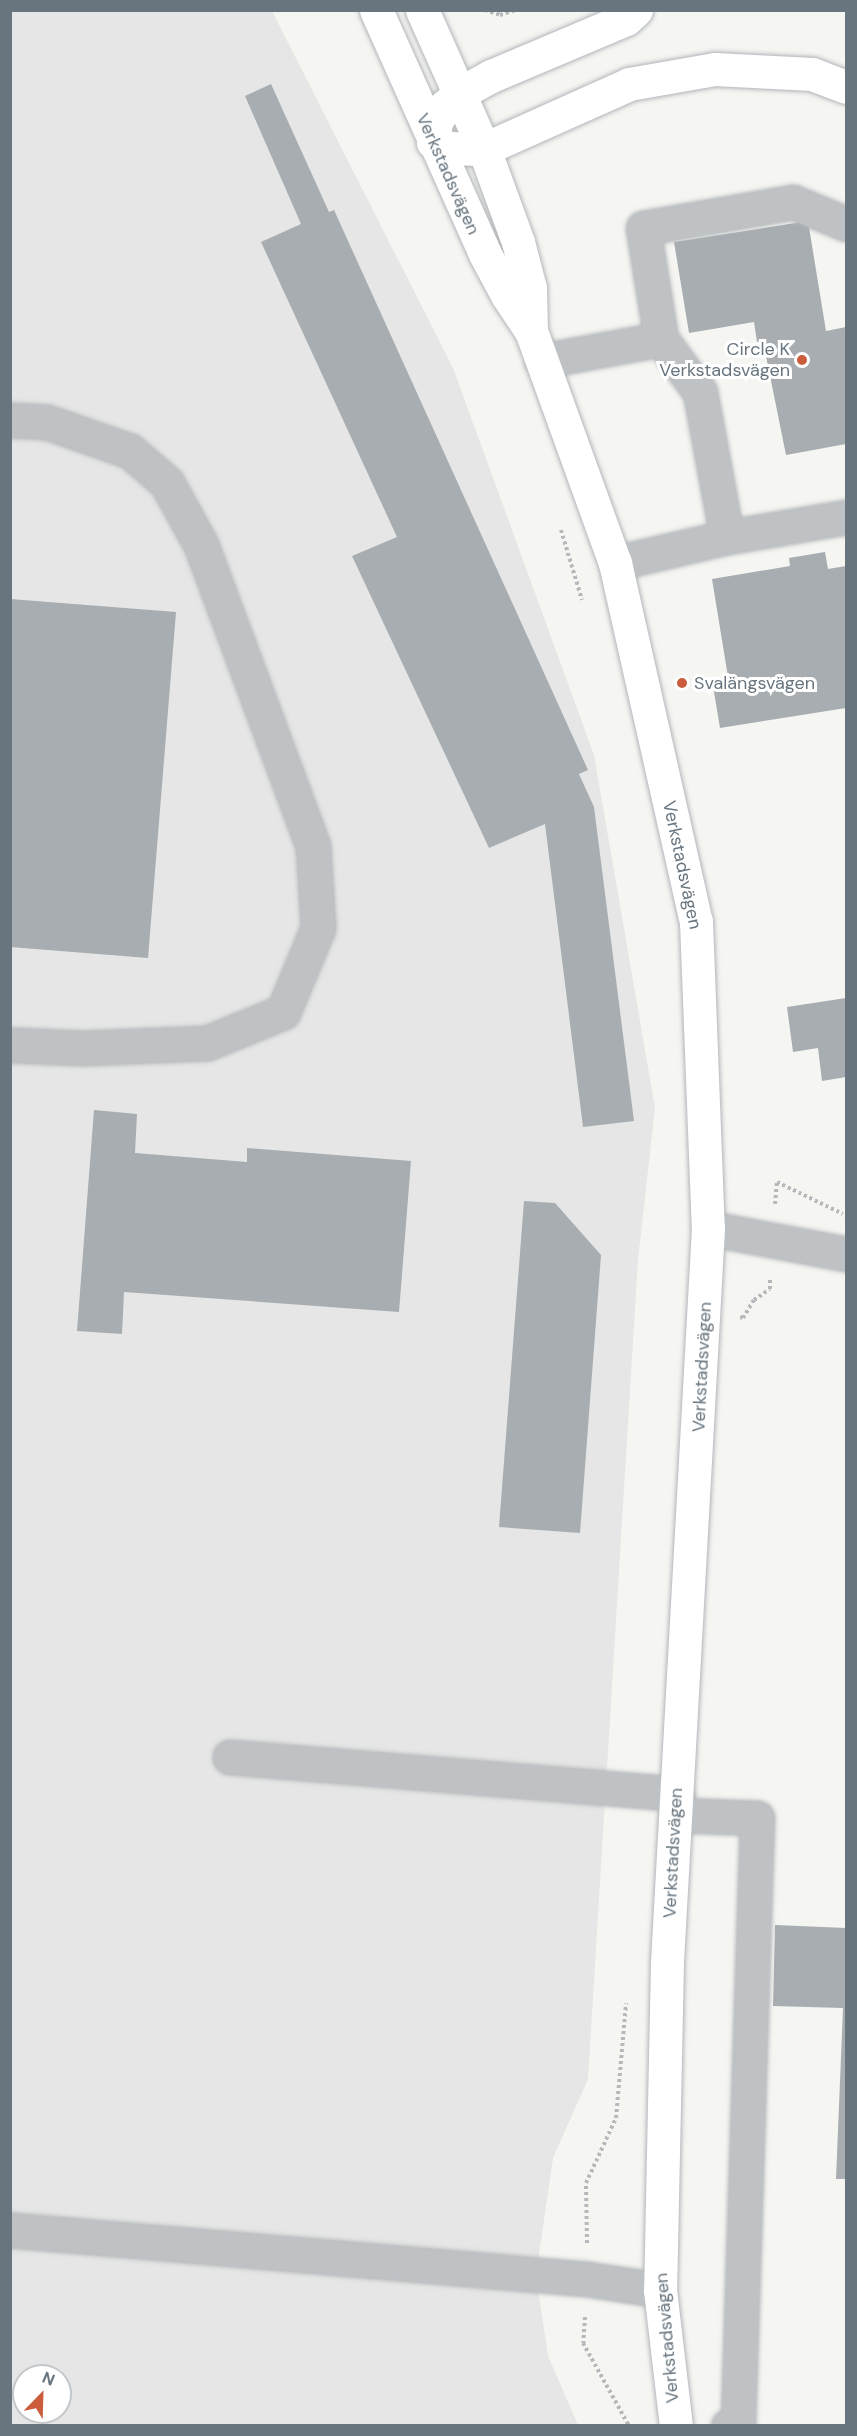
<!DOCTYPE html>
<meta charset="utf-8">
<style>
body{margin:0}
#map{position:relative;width:857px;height:2436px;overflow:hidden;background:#f5f5f2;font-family:"DM Sans",sans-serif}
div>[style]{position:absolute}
.built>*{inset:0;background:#e5e6e5}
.building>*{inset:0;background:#a7adb1}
.path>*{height:4px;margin-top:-2px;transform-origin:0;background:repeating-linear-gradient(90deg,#b6b9bb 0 3px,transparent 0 6px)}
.roads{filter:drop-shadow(0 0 2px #b2b6b9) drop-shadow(0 0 2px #b2b6b9)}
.minor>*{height:33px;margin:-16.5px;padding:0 16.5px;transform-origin:16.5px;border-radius:16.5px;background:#bfc2c5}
.major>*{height:33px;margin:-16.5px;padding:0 16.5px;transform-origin:16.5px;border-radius:16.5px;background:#fff}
.highway>*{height:33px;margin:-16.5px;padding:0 16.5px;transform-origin:16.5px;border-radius:16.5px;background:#fff}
.dots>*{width:16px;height:16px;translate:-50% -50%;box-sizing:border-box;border:3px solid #fff;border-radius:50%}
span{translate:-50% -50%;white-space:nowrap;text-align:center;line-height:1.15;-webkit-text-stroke:6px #fff;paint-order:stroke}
.street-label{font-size:18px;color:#68757f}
.poi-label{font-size:18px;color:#68757f}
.right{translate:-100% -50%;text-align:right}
.left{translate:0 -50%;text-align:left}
.frame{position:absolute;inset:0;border:12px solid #68757f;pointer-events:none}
.north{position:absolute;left:12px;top:2364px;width:60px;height:60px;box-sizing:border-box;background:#fff;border:2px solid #c3c8cc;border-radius:50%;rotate:23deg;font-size:16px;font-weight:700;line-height:24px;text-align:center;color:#68757f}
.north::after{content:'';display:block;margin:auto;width:21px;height:27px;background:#cb5d3c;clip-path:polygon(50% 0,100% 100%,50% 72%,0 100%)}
</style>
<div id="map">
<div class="built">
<div style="clip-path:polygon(evenodd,11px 11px,272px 11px,453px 368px,594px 755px,655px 1108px,638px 1259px,588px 2079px,553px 2158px,536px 2275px,548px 2356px,578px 2425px,11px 2426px,11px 11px,24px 2376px,60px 2376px,60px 2412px,24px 2412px,24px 2376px)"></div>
</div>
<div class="building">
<div style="clip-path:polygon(271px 84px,329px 212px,334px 210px,588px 770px,579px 774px,594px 807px,634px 1121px,583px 1127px,545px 824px,489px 848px,352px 556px,397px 537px,261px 242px,301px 224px,245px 96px)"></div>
<div style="clip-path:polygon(808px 221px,826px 331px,846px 327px,846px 444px,786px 455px,763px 341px,757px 342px,754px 322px,689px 333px,674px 242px)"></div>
<div style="clip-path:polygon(825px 552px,828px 569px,846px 566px,846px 708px,720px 728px,713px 686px,729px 683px,712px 579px,790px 566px,789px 558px)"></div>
<div style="clip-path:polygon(10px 599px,176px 612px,148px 958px,10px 947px)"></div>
<div style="clip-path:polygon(846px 998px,846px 1077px,822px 1081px,818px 1048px,793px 1052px,787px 1007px)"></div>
<div style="clip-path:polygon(94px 1110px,137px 1114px,135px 1153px,247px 1162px,247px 1148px,411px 1161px,399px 1312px,124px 1292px,122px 1334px,77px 1331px)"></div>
<div style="clip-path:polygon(524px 1201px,555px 1203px,601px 1255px,580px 1533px,499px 1527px)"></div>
<div style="clip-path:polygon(775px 1925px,846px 1928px,846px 2179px,836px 2179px,843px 2008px,773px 2006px)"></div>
</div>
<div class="path">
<div style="left:485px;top:10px;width:16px;rotate:18deg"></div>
<div style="left:500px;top:15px;width:16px;rotate:-18deg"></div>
<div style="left:561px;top:530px;width:73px;rotate:73.3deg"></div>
<div style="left:775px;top:1204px;width:22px;rotate:-85deg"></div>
<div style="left:777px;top:1182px;width:73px;rotate:25.9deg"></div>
<div style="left:740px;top:1317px;width:3px;rotate:18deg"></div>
<div style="left:743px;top:1318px;width:21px;rotate:-59deg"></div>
<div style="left:754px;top:1300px;width:19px;rotate:-35deg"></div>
<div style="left:770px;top:1289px;width:12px;rotate:-90deg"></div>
<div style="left:587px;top:2243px;width:60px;rotate:-91deg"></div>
<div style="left:586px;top:2183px;width:72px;rotate:-65.2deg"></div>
<div style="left:616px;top:2118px;width:115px;rotate:-85deg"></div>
<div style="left:585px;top:2317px;width:26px;rotate:94deg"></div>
<div style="left:583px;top:2343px;width:95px;rotate:61deg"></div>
</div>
<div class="roads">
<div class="minor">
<div style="left:661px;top:339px;width:112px;rotate:-99.2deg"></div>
<div style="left:643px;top:228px;width:152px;rotate:-9.8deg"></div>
<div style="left:793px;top:202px;width:57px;rotate:22.5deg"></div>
<div style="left:541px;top:361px;width:122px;rotate:-10.4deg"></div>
<div style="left:661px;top:339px;width:66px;rotate:53.7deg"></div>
<div style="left:700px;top:392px;width:147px;rotate:79.5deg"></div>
<div style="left:727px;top:537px;width:115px;rotate:166.9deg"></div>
<div style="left:10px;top:420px;width:37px;rotate:3deg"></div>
<div style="left:47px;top:422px;width:88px;rotate:19.3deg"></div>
<div style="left:130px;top:451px;width:49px;rotate:40.9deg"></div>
<div style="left:167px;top:483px;width:71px;rotate:61.3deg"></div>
<div style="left:201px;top:545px;width:321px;rotate:69.6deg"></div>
<div style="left:313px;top:846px;width:82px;rotate:86.5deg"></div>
<div style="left:318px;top:928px;width:91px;rotate:112.6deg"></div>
<div style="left:283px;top:1012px;width:82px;rotate:157.8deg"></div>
<div style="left:207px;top:1043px;width:123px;rotate:177.7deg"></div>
<div style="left:84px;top:1048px;width:74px;rotate:-177.7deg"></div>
<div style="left:727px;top:537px;width:121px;rotate:-9.5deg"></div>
<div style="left:708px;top:1228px;width:140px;rotate:10.7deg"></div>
<div style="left:230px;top:1757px;width:449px;rotate:4.7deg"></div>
<div style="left:676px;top:1815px;width:81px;rotate:2.1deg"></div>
<div style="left:757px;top:1818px;width:606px;rotate:91.8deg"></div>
<div style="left:738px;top:2424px;width:10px;rotate:169deg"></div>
<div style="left:10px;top:2230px;width:579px;rotate:4.85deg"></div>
<div style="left:587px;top:2279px;width:74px;rotate:8.6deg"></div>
</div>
<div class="major">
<div style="left:376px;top:10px;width:267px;rotate:65.9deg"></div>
<div style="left:485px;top:254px;width:47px;rotate:61.8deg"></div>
<div style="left:507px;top:295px;width:43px;rotate:56.3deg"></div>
<div style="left:422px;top:10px;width:152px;rotate:66deg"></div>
<div style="left:484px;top:149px;width:99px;rotate:69.9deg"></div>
<div style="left:518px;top:242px;width:48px;rotate:75.4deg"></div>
<div style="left:530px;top:288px;width:43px;rotate:88.7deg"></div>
<div style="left:531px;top:331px;width:247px;rotate:70.1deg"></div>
<div style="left:615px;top:563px;width:367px;rotate:77.3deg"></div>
<div style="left:696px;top:921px;width:307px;rotate:87.8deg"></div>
<div style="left:708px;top:1228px;width:735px;rotate:93.2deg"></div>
<div style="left:667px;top:1962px;width:328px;rotate:91.2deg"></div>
<div style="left:660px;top:2290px;width:137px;rotate:83.3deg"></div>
</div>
<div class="highway">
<div style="left:636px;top:10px;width:13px;rotate:138deg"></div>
<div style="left:626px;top:19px;width:147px;rotate:157.1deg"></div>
<div style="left:491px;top:76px;width:37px;rotate:151deg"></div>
<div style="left:459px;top:94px;width:18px;rotate:139deg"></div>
<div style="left:445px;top:106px;width:18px;rotate:119deg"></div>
<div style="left:436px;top:122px;width:20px;rotate:99deg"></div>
<div style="left:433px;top:142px;width:18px;rotate:19deg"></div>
<div style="left:450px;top:148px;width:34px;rotate:2deg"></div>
<div style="left:484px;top:149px;width:159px;rotate:-24.1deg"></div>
<div style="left:629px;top:84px;width:87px;rotate:-9.9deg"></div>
<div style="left:715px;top:69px;width:97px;rotate:3deg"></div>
<div style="left:812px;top:74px;width:36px;rotate:21deg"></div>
</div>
</div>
<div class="dots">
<div style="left:802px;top:360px;background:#cb5d3c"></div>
<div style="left:682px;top:683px;background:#cb5d3c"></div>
</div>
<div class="street-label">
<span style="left:448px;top:174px;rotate:66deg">Verkstadsvägen</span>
<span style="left:682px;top:865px;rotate:78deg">Verkstadsvägen</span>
<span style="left:702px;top:1367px;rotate:-87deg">Verkstadsvägen</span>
<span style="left:673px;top:1853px;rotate:-87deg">Verkstadsvägen</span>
<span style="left:667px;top:2338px;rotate:-95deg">Verkstadsvägen</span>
</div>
<div class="poi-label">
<span class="right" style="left:790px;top:360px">Circle K<br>Verkstadsvägen</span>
<span class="left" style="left:694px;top:683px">Svalängsvägen</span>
</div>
<div class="frame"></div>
<div class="north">N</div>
</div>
